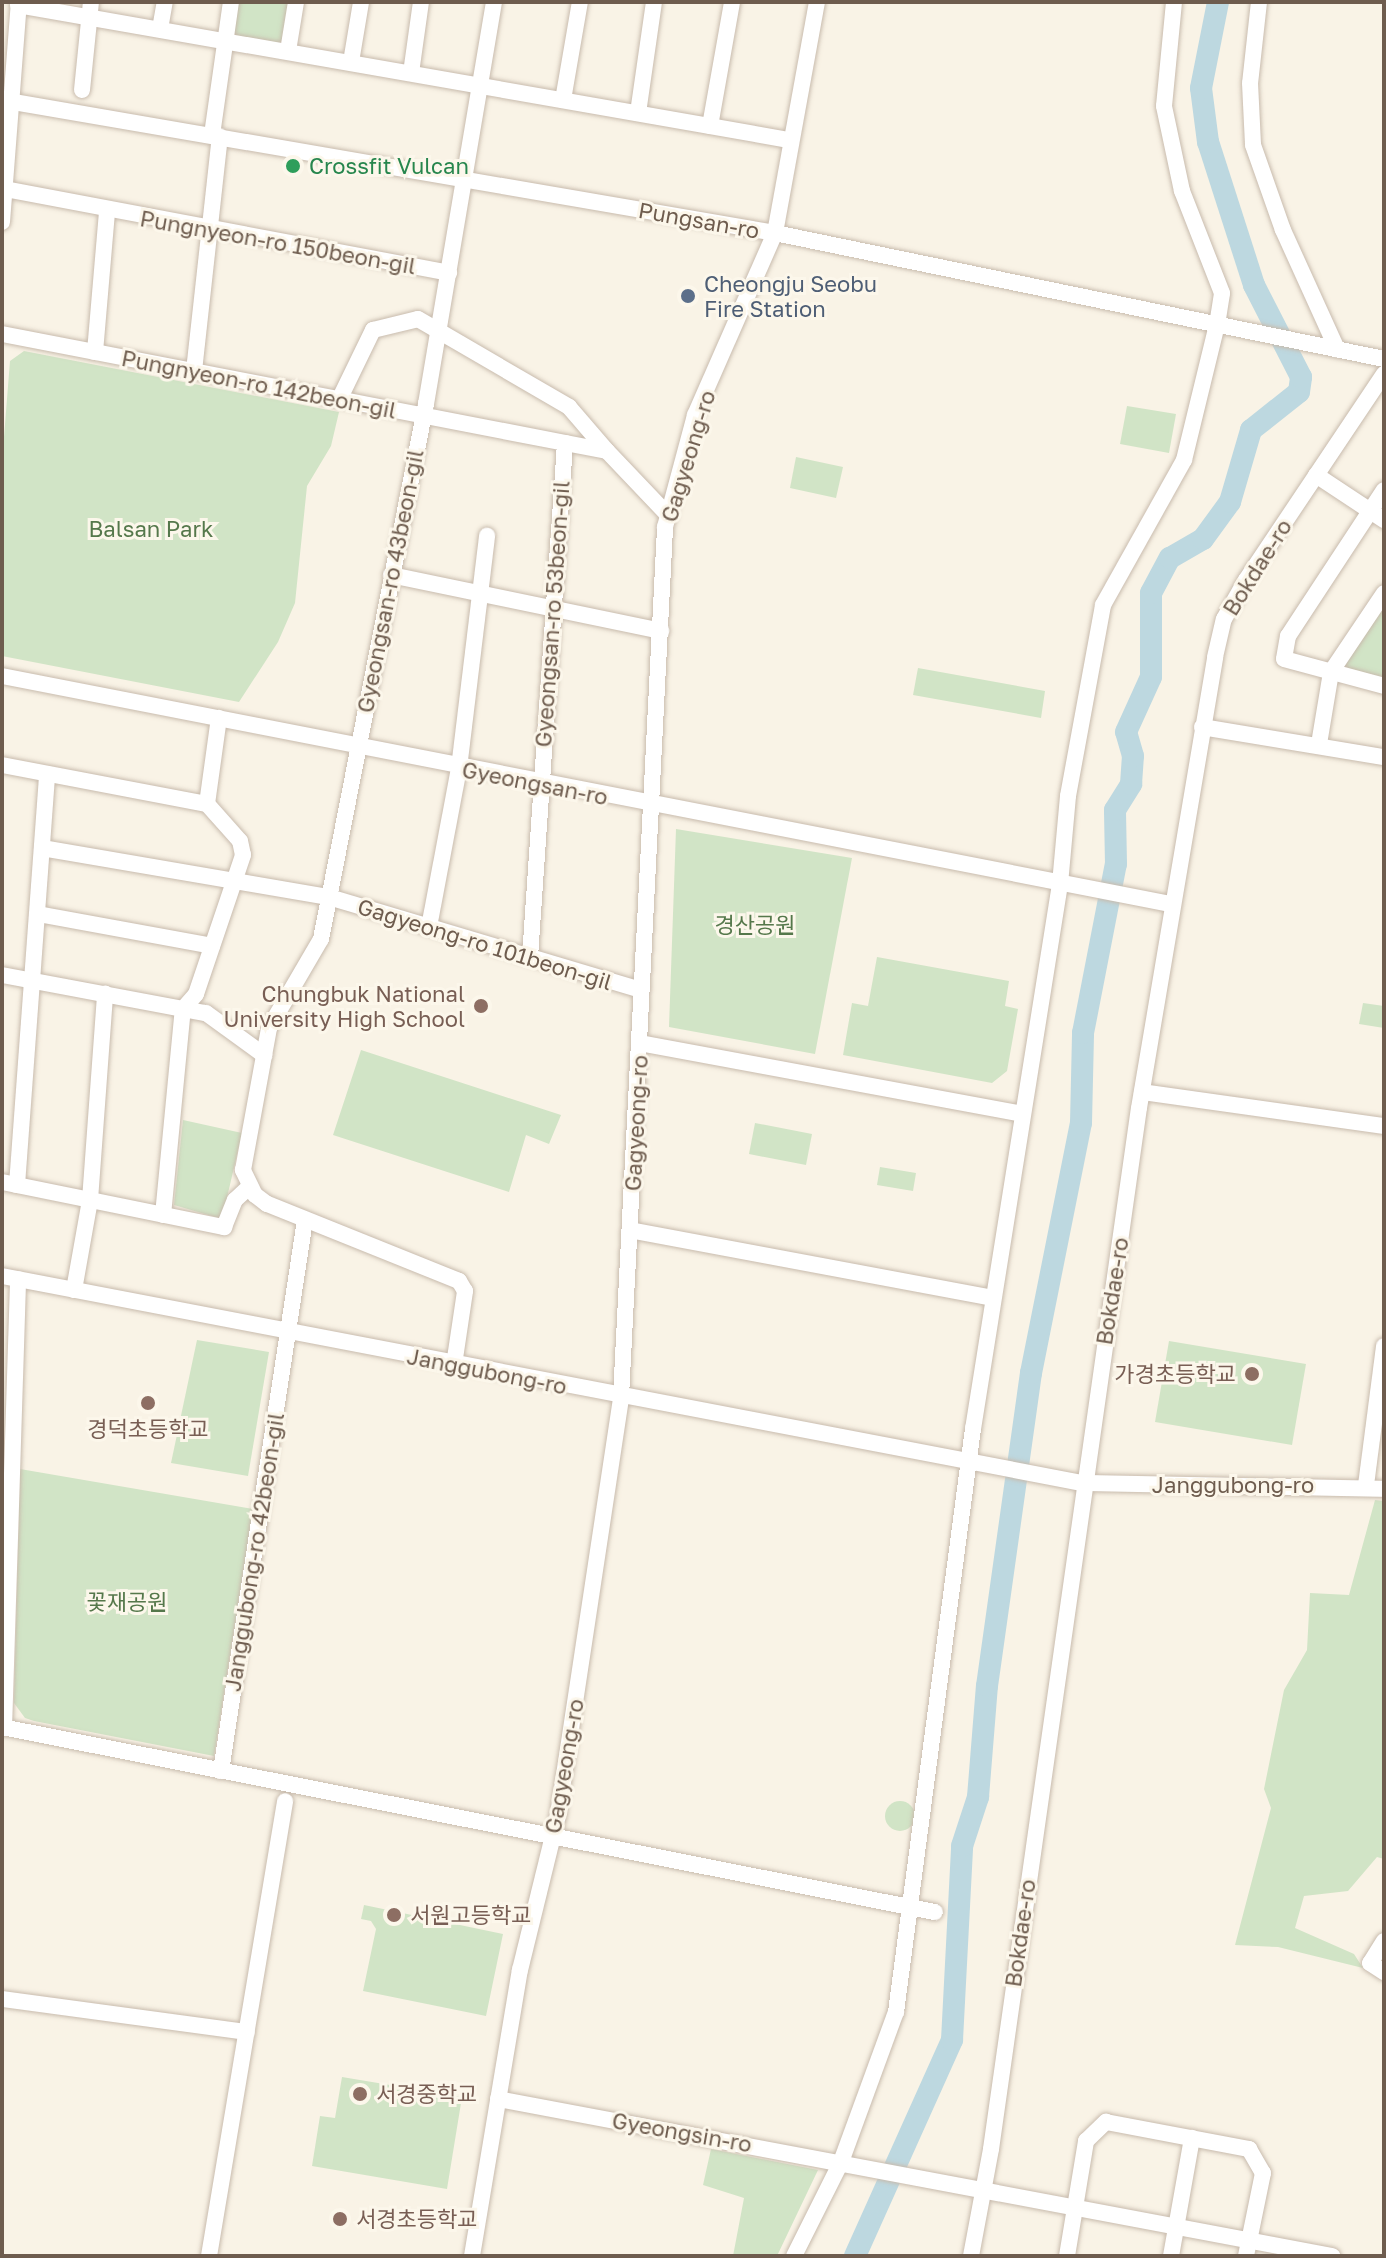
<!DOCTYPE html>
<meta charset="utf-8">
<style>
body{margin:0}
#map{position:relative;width:1386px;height:2258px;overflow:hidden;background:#f9f3e6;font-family:"Golos Text","Noto Sans KR",sans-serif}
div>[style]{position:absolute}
.green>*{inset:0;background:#d1e4c6}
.round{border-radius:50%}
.river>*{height:22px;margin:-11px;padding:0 11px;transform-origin:11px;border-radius:11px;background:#bdd8e0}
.roads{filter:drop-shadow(0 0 2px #c8bbad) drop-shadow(0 0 2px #c8bbad)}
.minor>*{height:16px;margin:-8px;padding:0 8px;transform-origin:8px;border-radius:8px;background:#fff}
.dots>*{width:22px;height:22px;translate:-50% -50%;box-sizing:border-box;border:4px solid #fcf7eb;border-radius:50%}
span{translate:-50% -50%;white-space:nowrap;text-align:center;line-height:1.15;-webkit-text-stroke:6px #fcf7eb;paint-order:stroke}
.leisure-label{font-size:22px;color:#27864d}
.left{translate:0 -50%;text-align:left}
.street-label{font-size:22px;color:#6e5c4e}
.service-label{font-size:22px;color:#4e5e75}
.park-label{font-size:22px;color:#55784b}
.education-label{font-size:22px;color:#785e54}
.right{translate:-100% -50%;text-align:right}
.frame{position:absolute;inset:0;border:4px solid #6e5c4e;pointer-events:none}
</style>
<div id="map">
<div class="green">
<div style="clip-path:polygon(236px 2px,290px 2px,283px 44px,230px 36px)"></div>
<div style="clip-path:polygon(24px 351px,339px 412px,331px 446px,307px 486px,295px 603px,278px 642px,239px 702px,2px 656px,2px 462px,10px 361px)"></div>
<div style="clip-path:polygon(1127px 406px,1176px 414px,1169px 453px,1120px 444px)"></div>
<div style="clip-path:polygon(796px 457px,843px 467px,836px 498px,790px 488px)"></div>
<div style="clip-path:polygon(1379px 609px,1384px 612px,1384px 679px,1338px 668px)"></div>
<div style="clip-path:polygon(918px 668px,1045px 691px,1041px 718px,913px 695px)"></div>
<div style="clip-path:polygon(676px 829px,852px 858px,815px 1054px,669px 1027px)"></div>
<div style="clip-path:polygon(877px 957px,1009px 981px,1005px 1006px,1018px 1009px,1007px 1071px,992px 1083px,843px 1055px,852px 1003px,868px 1006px)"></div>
<div style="clip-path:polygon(1363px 1003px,1384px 1006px,1384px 1028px,1359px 1024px)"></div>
<div style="clip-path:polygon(361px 1050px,561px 1115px,549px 1144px,526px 1135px,509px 1192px,333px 1135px)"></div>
<div style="clip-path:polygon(183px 1120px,242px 1133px,222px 1219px,174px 1205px)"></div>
<div style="clip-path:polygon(755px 1123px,812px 1134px,806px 1165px,749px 1154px)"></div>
<div style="clip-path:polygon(880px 1167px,916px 1173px,913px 1191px,877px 1185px)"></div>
<div style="clip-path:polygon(197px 1340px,269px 1352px,248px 1476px,171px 1463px)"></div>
<div style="clip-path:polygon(1169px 1341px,1306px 1364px,1292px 1445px,1155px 1422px)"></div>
<div style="clip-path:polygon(20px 1469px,253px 1509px,214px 1756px,34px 1721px,25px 1718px,14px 1703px)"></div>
<div style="clip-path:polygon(1375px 1500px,1384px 1501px,1384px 1859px,1377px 1857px,1348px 1891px,1304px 1896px,1295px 1928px,1354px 1954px,1363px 1968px,1278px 1947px,1235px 1945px,1271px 1808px,1264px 1789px,1284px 1690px,1307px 1650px,1310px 1593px,1349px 1595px)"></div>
<div class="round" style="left:885px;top:1801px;width:30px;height:30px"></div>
<div style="clip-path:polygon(364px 1905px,503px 1934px,486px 2016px,363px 1991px,376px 1929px,371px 1921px,361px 1919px)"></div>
<div style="clip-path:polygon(342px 2077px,462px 2097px,447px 2189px,312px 2166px,320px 2116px,335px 2118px)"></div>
<div style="clip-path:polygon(711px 2149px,818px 2170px,777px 2256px,733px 2256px,744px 2198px,703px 2185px)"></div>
</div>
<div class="river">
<div style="left:855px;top:2256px;width:237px;rotate:-65.8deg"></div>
<div style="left:952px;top:2040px;width:194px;rotate:-87deg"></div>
<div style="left:962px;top:1846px;width:52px;rotate:-71.9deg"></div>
<div style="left:978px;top:1797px;width:111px;rotate:-85.4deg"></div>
<div style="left:987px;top:1686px;width:316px;rotate:-82deg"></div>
<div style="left:1031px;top:1373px;width:255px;rotate:-78.7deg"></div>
<div style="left:1081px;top:1123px;width:90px;rotate:-88.7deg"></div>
<div style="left:1083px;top:1033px;width:172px;rotate:-79deg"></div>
<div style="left:1116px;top:864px;width:54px;rotate:-91.1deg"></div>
<div style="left:1115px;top:810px;width:31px;rotate:-58deg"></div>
<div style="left:1131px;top:784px;width:28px;rotate:-86deg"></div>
<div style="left:1133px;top:756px;width:25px;rotate:-106deg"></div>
<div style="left:1126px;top:732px;width:60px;rotate:-65.6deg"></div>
<div style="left:1151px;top:677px;width:84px;rotate:-90deg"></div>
<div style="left:1151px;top:593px;width:40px;rotate:-62deg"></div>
<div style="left:1170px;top:558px;width:38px;rotate:-30deg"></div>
<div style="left:1203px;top:539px;width:46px;rotate:-53.9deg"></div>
<div style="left:1230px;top:502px;width:75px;rotate:-73.7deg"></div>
<div style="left:1251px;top:430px;width:61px;rotate:-38.4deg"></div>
<div style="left:1299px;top:392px;width:15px;rotate:-82deg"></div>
<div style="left:1301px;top:377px;width:103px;rotate:-117.1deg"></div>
<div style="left:1254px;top:285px;width:150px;rotate:-107.8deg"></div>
<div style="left:1208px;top:142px;width:54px;rotate:-97.4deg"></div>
<div style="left:1201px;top:88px;width:88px;rotate:-78.8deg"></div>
</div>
<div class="roads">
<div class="minor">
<div style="left:1259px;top:2px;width:81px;rotate:96.3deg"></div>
<div style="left:1250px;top:83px;width:62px;rotate:87.2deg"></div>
<div style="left:1253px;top:145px;width:90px;rotate:70.6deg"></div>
<div style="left:1283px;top:230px;width:131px;rotate:65.6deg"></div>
<div style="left:18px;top:5px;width:783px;rotate:9.93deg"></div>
<div style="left:160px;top:29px;width:27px;rotate:-80deg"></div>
<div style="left:288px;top:51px;width:50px;rotate:-80.7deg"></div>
<div style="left:351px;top:62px;width:61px;rotate:-80.5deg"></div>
<div style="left:411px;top:73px;width:72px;rotate:-82deg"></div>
<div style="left:82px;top:90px;width:88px;rotate:-84.2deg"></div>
<div style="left:2px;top:100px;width:784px;rotate:9.76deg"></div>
<div style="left:775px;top:233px;width:622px;rotate:11.69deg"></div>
<div style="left:563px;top:100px;width:99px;rotate:-80.2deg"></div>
<div style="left:638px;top:113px;width:112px;rotate:-81.8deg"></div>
<div style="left:710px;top:126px;width:126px;rotate:-79.9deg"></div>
<div style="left:212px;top:135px;width:134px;rotate:-81.9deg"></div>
<div style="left:5px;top:189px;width:452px;rotate:10.7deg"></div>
<div style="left:2px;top:222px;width:221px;rotate:-85.6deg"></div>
<div style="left:2px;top:334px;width:616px;rotate:10.95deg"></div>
<div style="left:607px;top:451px;width:90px;rotate:46.4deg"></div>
<div style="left:95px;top:352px;width:142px;rotate:-85.1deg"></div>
<div style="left:194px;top:371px;width:236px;rotate:-83.7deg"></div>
<div style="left:339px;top:400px;width:78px;rotate:-64.1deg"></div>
<div style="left:373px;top:330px;width:46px;rotate:-13.7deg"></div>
<div style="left:418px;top:319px;width:175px;rotate:30.2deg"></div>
<div style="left:569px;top:407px;width:58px;rotate:49.2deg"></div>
<div style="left:1316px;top:475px;width:82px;rotate:33.5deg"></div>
<div style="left:1384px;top:490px;width:175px;rotate:123.3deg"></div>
<div style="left:1288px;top:636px;width:23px;rotate:100deg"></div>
<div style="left:1284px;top:659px;width:104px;rotate:15.1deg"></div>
<div style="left:391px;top:575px;width:276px;rotate:11.7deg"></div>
<div style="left:2px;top:676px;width:1191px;rotate:11.04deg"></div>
<div style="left:1202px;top:727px;width:184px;rotate:9.4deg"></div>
<div style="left:1319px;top:744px;width:73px;rotate:-80.5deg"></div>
<div style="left:1331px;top:672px;width:95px;rotate:-56.1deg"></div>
<div style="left:2px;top:765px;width:209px;rotate:10.8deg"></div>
<div style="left:42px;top:848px;width:291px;rotate:9.7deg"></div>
<div style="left:329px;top:897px;width:325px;rotate:16.6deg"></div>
<div style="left:38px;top:914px;width:177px;rotate:10.4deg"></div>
<div style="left:429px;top:927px;width:162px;rotate:-79.3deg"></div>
<div style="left:459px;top:768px;width:234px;rotate:-83.1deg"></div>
<div style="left:530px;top:957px;width:515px;rotate:-86.1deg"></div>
<div style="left:2px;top:975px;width:208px;rotate:10.6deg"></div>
<div style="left:206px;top:1013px;width:72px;rotate:35.9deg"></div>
<div style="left:640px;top:1043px;width:389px;rotate:10.5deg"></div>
<div style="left:1142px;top:1092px;width:244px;rotate:8deg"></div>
<div style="left:2px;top:1182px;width:227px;rotate:11.5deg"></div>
<div style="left:224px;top:1227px;width:29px;rotate:-68deg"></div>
<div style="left:235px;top:1200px;width:19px;rotate:-43deg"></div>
<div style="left:17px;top:1185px;width:412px;rotate:-85.8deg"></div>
<div style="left:163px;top:1215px;width:207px;rotate:-84.5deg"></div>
<div style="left:183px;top:1009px;width:20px;rotate:-49deg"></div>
<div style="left:196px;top:994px;width:147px;rotate:-71.3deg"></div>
<div style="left:243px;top:855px;width:14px;rotate:-102deg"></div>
<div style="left:240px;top:841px;width:50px;rotate:-131.7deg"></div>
<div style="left:207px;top:804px;width:87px;rotate:-82.1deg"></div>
<div style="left:630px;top:1230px;width:369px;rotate:10.6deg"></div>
<div style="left:2px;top:1276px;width:1100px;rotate:10.85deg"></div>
<div style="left:1082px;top:1483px;width:302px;rotate:1.1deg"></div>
<div style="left:74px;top:1290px;width:91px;rotate:-79.9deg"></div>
<div style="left:90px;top:1200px;width:207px;rotate:-85.8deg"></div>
<div style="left:454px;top:1365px;width:75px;rotate:-81.5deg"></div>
<div style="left:465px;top:1291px;width:12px;rotate:-121deg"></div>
<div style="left:459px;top:1281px;width:207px;rotate:-158.1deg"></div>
<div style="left:267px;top:1204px;width:15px;rotate:-143deg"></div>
<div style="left:255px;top:1195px;width:28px;rotate:-116deg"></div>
<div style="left:243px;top:1170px;width:144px;rotate:-79.6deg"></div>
<div style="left:269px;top:1028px;width:103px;rotate:-59.7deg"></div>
<div style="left:321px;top:939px;width:545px;rotate:-78.9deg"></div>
<div style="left:426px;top:404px;width:408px;rotate:-80.4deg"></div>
<div style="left:1366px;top:1485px;width:140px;rotate:-82.6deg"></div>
<div style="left:2px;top:1727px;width:951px;rotate:11.22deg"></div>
<div style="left:4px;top:1728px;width:449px;rotate:-88.2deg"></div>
<div style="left:221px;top:1771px;width:557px;rotate:-81.33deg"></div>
<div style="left:1384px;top:1941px;width:26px;rotate:122deg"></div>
<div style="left:1370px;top:1963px;width:17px;rotate:33deg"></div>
<div style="left:2px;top:1999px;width:247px;rotate:7.7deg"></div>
<div style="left:498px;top:2099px;width:849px;rotate:10.66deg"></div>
<div style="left:209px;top:2256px;width:461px;rotate:-80.5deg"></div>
<div style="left:472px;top:2256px;width:290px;rotate:-80.5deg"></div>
<div style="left:520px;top:1970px;width:160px;rotate:-76.2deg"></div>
<div style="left:558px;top:1815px;width:423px;rotate:-81.4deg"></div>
<div style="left:621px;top:1397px;width:871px;rotate:-87.1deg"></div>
<div style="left:665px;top:527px;width:116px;rotate:-75deg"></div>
<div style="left:695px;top:415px;width:199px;rotate:-66.3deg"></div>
<div style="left:775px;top:233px;width:235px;rotate:-79.7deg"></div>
<div style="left:794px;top:2256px;width:105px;rotate:-63.4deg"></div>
<div style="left:841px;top:2162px;width:160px;rotate:-69.9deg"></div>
<div style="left:896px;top:2012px;width:588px;rotate:-82.48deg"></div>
<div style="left:973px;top:1429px;width:552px;rotate:-80.93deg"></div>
<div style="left:1060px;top:884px;width:88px;rotate:-84.8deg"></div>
<div style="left:1068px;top:796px;width:194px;rotate:-79.6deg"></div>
<div style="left:1103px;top:605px;width:166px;rotate:-60.8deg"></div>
<div style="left:1184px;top:460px;width:139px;rotate:-76.3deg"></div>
<div style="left:1217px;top:325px;width:32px;rotate:-81deg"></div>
<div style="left:1222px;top:293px;width:110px;rotate:-111.4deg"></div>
<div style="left:1182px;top:191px;width:87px;rotate:-102deg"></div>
<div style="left:1164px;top:106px;width:104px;rotate:-84.5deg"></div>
<div style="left:971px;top:2256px;width:109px;rotate:-79.4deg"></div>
<div style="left:991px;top:2149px;width:1051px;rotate:-81.91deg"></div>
<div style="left:1139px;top:1108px;width:457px;rotate:-80.4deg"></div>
<div style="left:1215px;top:657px;width:39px;rotate:-77deg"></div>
<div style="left:1224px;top:619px;width:45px;rotate:-60.6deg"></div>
<div style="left:1246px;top:580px;width:248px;rotate:-56.2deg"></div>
<div style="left:1067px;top:2256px;width:117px;rotate:-80.6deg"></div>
<div style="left:1086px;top:2141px;width:28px;rotate:-44deg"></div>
<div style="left:1106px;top:2122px;width:146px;rotate:10.7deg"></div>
<div style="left:1249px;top:2149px;width:28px;rotate:60deg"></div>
<div style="left:1263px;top:2173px;width:85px;rotate:101.6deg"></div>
<div style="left:1171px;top:2256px;width:120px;rotate:-79.9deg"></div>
</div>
</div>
<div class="dots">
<div style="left:293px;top:166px;background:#2e9e5b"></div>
<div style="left:688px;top:296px;background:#5c6f8a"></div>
<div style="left:481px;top:1006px;background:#8d6e63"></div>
<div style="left:1252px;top:1374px;background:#8d6e63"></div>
<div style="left:148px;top:1403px;background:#8d6e63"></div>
<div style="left:394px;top:1915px;background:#8d6e63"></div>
<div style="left:360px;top:2094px;background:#8d6e63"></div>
<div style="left:340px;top:2219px;background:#8d6e63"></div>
</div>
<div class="leisure-label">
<span class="left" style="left:309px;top:166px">Crossfit Vulcan</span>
</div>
<div class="street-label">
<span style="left:699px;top:220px;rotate:10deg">Pungsan-ro</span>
<span style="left:278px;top:242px;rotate:10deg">Pungnyeon-ro 150beon-gil</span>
<span style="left:259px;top:384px;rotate:11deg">Pungnyeon-ro 142beon-gil</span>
<span style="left:688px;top:456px;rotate:-73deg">Gagyeong-ro</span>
<span style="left:1257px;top:567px;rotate:-58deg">Bokdae-ro</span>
<span style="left:390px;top:581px;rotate:-79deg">Gyeongsan-ro 43beon-gil</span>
<span style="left:552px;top:614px;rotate:-86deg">Gyeongsan-ro 53beon-gil</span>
<span style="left:535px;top:783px;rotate:11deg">Gyeongsan-ro</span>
<span style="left:485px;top:944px;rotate:17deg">Gagyeong-ro 101beon-gil</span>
<span style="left:636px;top:1123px;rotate:-87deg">Gagyeong-ro</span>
<span style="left:1112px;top:1291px;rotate:-81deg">Bokdae-ro</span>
<span style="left:487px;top:1371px;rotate:11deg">Janggubong-ro</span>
<span style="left:1233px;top:1485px">Janggubong-ro</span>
<span style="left:254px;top:1552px;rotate:-81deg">Janggubong-ro 42beon-gil</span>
<span style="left:564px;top:1766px;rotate:-80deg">Gagyeong-ro</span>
<span style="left:1020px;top:1933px;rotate:-82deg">Bokdae-ro</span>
<span style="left:682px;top:2132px;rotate:10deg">Gyeongsin-ro</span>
</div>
<div class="service-label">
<span class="left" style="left:704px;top:296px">Cheongju Seobu<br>Fire Station</span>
</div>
<div class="park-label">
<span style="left:151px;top:529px">Balsan Park</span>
<span style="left:755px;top:925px">경산공원</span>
<span style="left:127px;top:1602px">꽃재공원</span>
</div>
<div class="education-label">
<span class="right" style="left:465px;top:1006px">Chungbuk National<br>University High School</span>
<span class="right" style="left:1236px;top:1374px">가경초등학교</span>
<span style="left:148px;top:1429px">경덕초등학교</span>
<span class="left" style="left:410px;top:1915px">서원고등학교</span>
<span class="left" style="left:376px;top:2094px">서경중학교</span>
<span class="left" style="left:356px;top:2219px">서경초등학교</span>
</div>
<div class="frame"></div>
</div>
